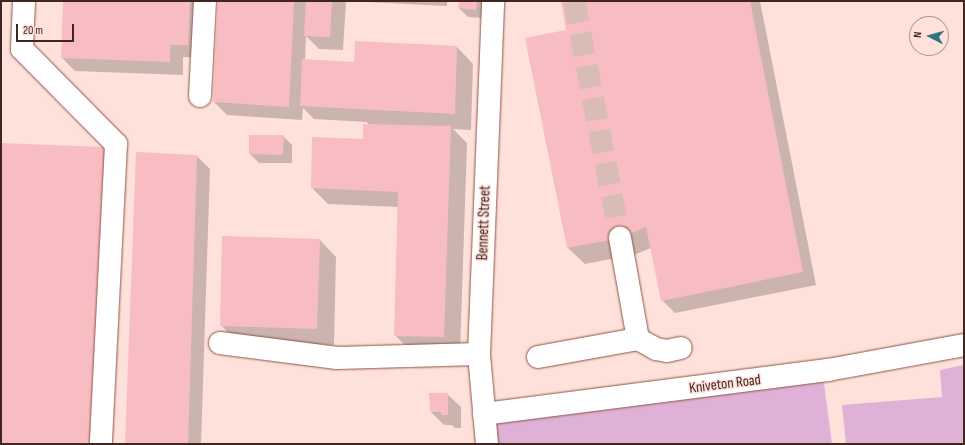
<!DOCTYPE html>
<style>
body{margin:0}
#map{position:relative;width:965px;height:445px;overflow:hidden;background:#fee1da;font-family:"Sofia Sans Condensed",sans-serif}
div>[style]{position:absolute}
.green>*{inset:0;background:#dfb1d6}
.shadow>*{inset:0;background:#0003}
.building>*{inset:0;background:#f8bdc2}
.minor-tunnel>*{height:22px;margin-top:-11px;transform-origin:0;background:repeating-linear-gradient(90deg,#d8bcb5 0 22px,transparent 0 33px)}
.roads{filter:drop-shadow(0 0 1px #905446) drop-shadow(0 0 1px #905446)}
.minor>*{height:22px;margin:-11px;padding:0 11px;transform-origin:11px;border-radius:11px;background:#fff}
span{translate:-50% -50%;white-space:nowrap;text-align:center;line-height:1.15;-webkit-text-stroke:3px #fee1da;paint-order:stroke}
.street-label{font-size:15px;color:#412620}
.frame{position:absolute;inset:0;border:2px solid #412620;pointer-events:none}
.north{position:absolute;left:909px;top:16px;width:40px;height:40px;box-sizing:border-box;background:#fee1da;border:1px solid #b29690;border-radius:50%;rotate:276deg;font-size:11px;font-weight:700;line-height:16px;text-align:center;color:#412620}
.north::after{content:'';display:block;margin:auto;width:14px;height:18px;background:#307583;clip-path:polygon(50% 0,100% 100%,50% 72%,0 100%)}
.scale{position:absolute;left:16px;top:24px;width:58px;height:18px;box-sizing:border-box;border:2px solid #412620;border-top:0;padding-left:5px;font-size:12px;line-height:14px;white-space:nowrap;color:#412620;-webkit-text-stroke:3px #fee1da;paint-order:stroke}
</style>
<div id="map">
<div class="green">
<div style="clip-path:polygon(964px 365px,964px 444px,846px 444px,842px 405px,942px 397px,940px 370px)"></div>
<div style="clip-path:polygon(823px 376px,832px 444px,490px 444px,488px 421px)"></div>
</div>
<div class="shadow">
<div style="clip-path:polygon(64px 1px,203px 1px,201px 58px,183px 57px,183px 75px,75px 71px,62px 58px)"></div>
<div style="clip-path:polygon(219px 1px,447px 1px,447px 6px,346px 1px,343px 50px,319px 49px,306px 36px,305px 60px,355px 63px,356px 43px,457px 47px,473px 64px,471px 130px,453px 129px,467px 143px,460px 353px,411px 352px,395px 335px,399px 207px,328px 204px,312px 188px,364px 140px,369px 125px,367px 122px,314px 119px,303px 108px,302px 120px,227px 115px,214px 102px)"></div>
<div style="clip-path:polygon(460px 1px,486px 1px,485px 18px,468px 17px,459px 8px)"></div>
<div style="clip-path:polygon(562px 1px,760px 1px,816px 285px,675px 313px,662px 300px,651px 248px,636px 254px,585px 264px,568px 248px,526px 39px,567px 31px)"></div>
<div style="clip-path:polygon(283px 136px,292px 145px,292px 163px,259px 163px,250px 154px)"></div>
<div style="clip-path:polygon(1px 145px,104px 148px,117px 161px,106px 444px,1px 444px)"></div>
<div style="clip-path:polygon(197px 156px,210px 169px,201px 444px,126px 444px)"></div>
<div style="clip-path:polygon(320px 240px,336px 257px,334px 345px,237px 342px,221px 325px)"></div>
<div style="clip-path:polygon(431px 394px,447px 394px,461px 407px,461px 428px,455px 428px,452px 425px,444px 425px,431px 412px)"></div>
</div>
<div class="building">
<div style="clip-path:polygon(63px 1px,190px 1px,188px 45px,170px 45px,170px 62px,61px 58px)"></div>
<div style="clip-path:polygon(218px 1px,294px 1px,289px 107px,213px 102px)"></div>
<div style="clip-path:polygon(306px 1px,332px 1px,330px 37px,304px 36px)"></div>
<div style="clip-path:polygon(459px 1px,477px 1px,476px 10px,458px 8px)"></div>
<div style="clip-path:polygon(561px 1px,750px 1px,803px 272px,661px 301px,646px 227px,620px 238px,567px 248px,525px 38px,566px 30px)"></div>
<div style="clip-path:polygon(355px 41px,457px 46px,455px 114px,300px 106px,302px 59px,354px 62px)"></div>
<div style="clip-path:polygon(363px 124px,451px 126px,444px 337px,394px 336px,398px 192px,311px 188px,312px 137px,363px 139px)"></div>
<div style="clip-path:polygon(249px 135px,284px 135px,283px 155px,249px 154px)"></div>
<div style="clip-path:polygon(1px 143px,104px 147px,92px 444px,1px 444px)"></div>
<div style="clip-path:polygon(136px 152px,197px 155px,188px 444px,125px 444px)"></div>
<div style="clip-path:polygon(222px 236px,320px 239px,317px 329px,220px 326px)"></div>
<div style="clip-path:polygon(429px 393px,448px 393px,448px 415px,441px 415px,441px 412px,430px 412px)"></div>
</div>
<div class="minor-tunnel">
<div style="left:574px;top:1px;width:241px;rotate:79deg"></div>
</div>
<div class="roads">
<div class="minor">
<div style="left:24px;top:1px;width:48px;rotate:92.4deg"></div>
<div style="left:22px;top:49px;width:134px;rotate:45.3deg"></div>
<div style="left:116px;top:144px;width:300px;rotate:92.9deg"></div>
<div style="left:200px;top:96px;width:95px;rotate:-87deg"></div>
<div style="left:638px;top:339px;width:21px;rotate:29deg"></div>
<div style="left:656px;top:349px;width:11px;rotate:10deg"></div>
<div style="left:667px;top:351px;width:14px;rotate:-12deg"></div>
<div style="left:220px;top:343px;width:118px;rotate:7.3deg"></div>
<div style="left:337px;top:358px;width:142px;rotate:-1.6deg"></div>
<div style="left:538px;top:357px;width:102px;rotate:-10.2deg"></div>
<div style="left:638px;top:339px;width:103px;rotate:-100.1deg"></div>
<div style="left:484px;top:414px;width:347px;rotate:-7.3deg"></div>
<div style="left:828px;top:370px;width:138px;rotate:-10.4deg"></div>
<div style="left:487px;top:444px;width:90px;rotate:-95.1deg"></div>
<div style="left:479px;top:354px;width:353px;rotate:-87.7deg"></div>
</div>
</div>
<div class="street-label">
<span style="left:484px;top:223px;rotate:-88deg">Bennett Street</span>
<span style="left:725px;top:384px;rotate:-7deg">Kniveton Road</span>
</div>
<div class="frame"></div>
<div class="north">N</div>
<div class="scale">20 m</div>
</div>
